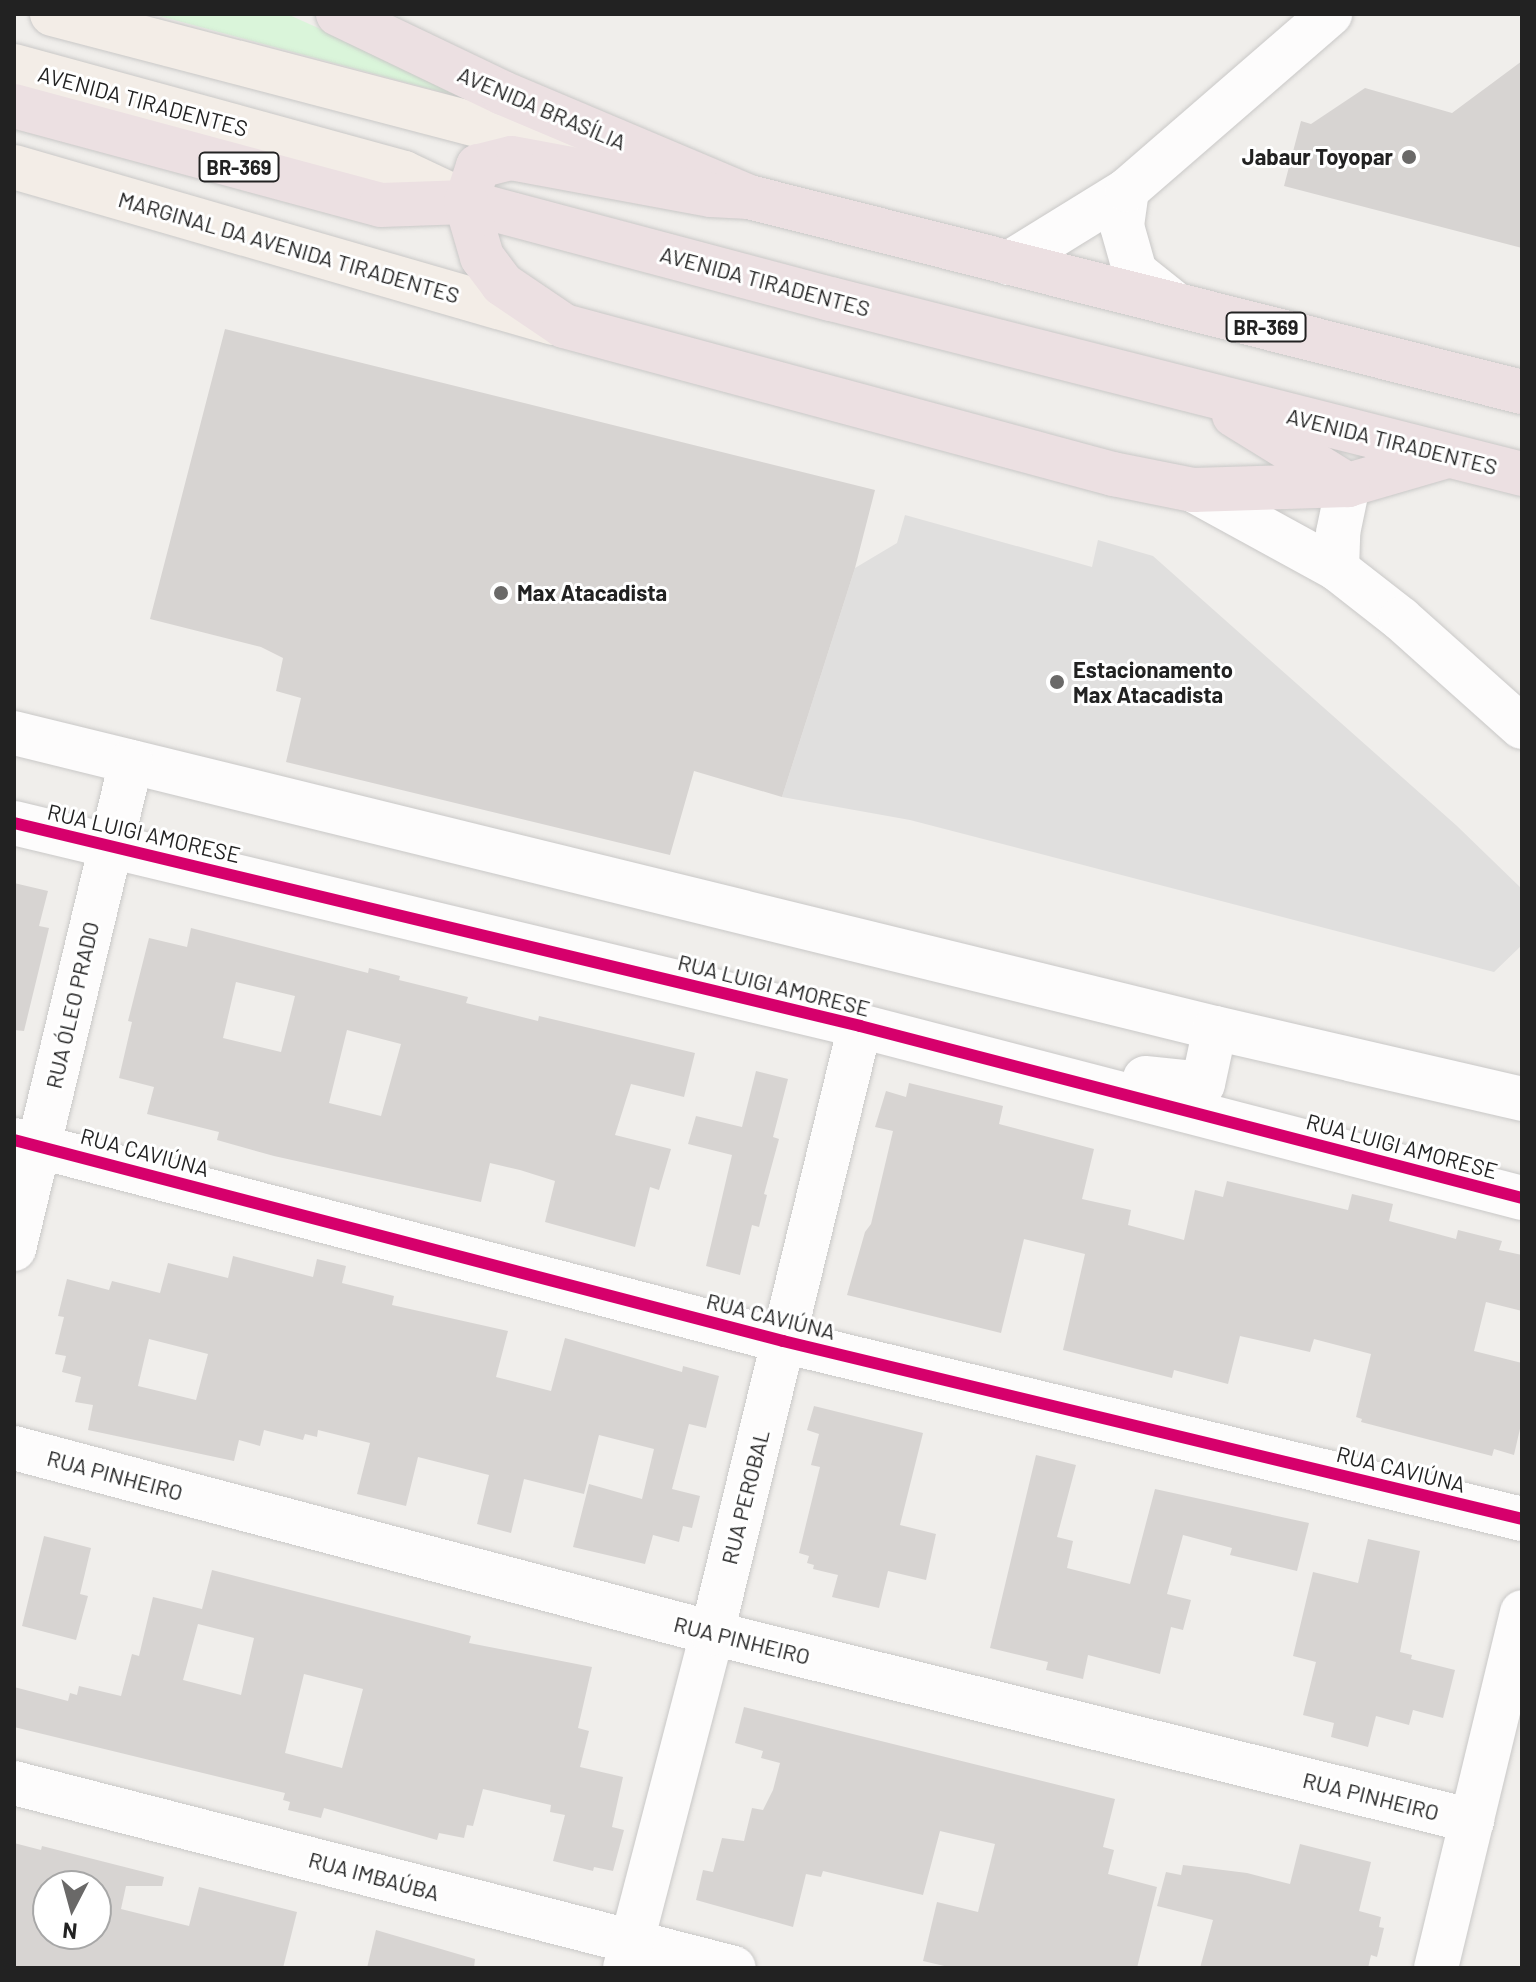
<!DOCTYPE html>
<meta charset="utf-8">
<style>
body{margin:0}
#map{position:relative;width:1536px;height:1982px;overflow:hidden;background:#f0eeeb;font-family:Barlow,sans-serif}
div>[style]{position:absolute}
.park>*{inset:0;background:#daf5da}
.parking>*{inset:0;background:#e0dfde}
.building>*{inset:0;background:#d7d4d2}
.roads{filter:drop-shadow(0 0 2px #c9c8c7) drop-shadow(0 0 2px #c9c8c7)}
.minor>*{height:44px;margin:-22px;padding:0 22px;transform-origin:22px;border-radius:22px;background:#fdfcfc}
.major>*{height:44px;margin:-22px;padding:0 22px;transform-origin:22px;border-radius:22px;background:#f3ede7}
.highway>*{height:44px;margin:-22px;padding:0 22px;transform-origin:22px;border-radius:22px;background:#ece0e2}
.cycleway>*{height:12px;margin:-6px;padding:0 6px;transform-origin:6px;border-radius:6px;background:#d6006c}
.dots>*{width:22px;height:22px;translate:-50% -50%;box-sizing:border-box;border:4px solid #fff;border-radius:50%}
span{translate:-50% -50%;white-space:nowrap;text-align:center;line-height:1.15;-webkit-text-stroke:6px #fff;paint-order:stroke}
.shield-label span{padding:2px 6px;background:#fff;border:2px solid;border-radius:6px;-webkit-text-stroke-width:0}
.shield-label{font-size:20px;color:#222;font-weight:700}
.street-label{font-size:22px;color:#222}
.poi-label{font-size:22px;color:#222;font-weight:700}
.right{translate:-100% -50%;text-align:right}
.left{translate:0 -50%;text-align:left}
.frame{position:absolute;inset:0;border:16px solid #222;pointer-events:none}
.north{position:absolute;left:32px;top:1870px;width:80px;height:80px;box-sizing:border-box;background:#fff;border:2px solid #a7a7a7;border-radius:50%;rotate:186deg;font-size:22px;font-weight:700;line-height:32px;text-align:center;color:#222}
.north::after{content:'';display:block;margin:auto;width:28px;height:36px;background:#6a6968;clip-path:polygon(50% 0,100% 100%,50% 72%,0 100%)}
</style>
<div id="map">
<div class="park">
<div style="clip-path:polygon(152px 14px,287px 14px,490px 105px)"></div>
</div>
<div class="parking">
<div style="clip-path:polygon(905px 515px,1092px 567px,1098px 540px,1153px 556px,1457px 826px,1522px 889px,1522px 945px,1494px 972px,910px 820px,782px 797px,855px 568px,897px 543px)"></div>
</div>
<div class="building">
<div style="clip-path:polygon(1522px 61px,1522px 248px,1284px 186px,1301px 121px,1311px 124px,1365px 88px,1452px 113px)"></div>
<div style="clip-path:polygon(225px 329px,875px 490px,855px 568px,782px 797px,694px 771px,670px 855px,286px 762px,301px 698px,276px 691px,283px 658px,261px 647px,150px 619px)"></div>
<div style="clip-path:polygon(14px 883px,48px 891px,39px 926px,49px 928px,24px 1031px,14px 1030px)"></div>
<div style="clip-path:polygon(evenodd,191px 928px,368px 973px,369px 968px,400px 976px,399px 980px,468px 997px,466px 1003px,538px 1021px,539px 1016px,695px 1053px,684px 1097px,631px 1084px,615px 1135px,671px 1149px,659px 1190px,650px 1187px,635px 1247px,545px 1222px,555px 1181px,520px 1170px,490px 1163px,481px 1202px,274px 1156px,217px 1140px,219px 1132px,147px 1114px,154px 1087px,119px 1078px,132px 1022px,128px 1021px,149px 938px,187px 947px,191px 928px,236px 982px,295px 996px,281px 1052px,223px 1038px,236px 982px,191px 928px,347px 1030px,401px 1044px,381px 1116px,329px 1103px,347px 1030px)"></div>
<div style="clip-path:polygon(756px 1071px,788px 1079px,773px 1137px,779px 1139px,764px 1194px,767px 1195px,759px 1227px,752px 1225px,740px 1275px,706px 1266px,732px 1155px,688px 1144px,696px 1116px,742px 1127px)"></div>
<div style="clip-path:polygon(909px 1083px,1003px 1106px,999px 1124px,1094px 1149px,1082px 1199px,1131px 1210px,1128px 1225px,1184px 1240px,1195px 1190px,1223px 1197px,1227px 1181px,1348px 1210px,1352px 1194px,1393px 1204px,1389px 1221px,1456px 1239px,1458px 1230px,1502px 1241px,1499px 1250px,1522px 1255px,1522px 1311px,1486px 1302px,1474px 1351px,1522px 1363px,1522px 1420px,1514px 1455px,1494px 1449px,1492px 1456px,1361px 1422px,1362px 1419px,1356px 1417px,1371px 1354px,1314px 1339px,1310px 1352px,1240px 1336px,1228px 1384px,1174px 1370px,1172px 1378px,1063px 1350px,1085px 1254px,1024px 1239px,1001px 1333px,847px 1295px,865px 1232px,871px 1224px,893px 1131px,875px 1127px,886px 1091px,906px 1097px)"></div>
<div style="clip-path:polygon(evenodd,233px 1256px,313px 1277px,317px 1259px,346px 1266px,342px 1283px,394px 1296px,392px 1305px,508px 1331px,496px 1377px,551px 1391px,565px 1338px,682px 1372px,683px 1366px,719px 1376px,706px 1428px,689px 1424px,672px 1489px,700px 1496px,692px 1528px,683px 1526px,679px 1542px,653px 1535px,645px 1564px,573px 1547px,589px 1484px,642px 1499px,654px 1449px,599px 1435px,584px 1494px,524px 1479px,511px 1533px,477px 1524px,489px 1475px,418px 1457px,406px 1506px,357px 1494px,370px 1443px,318px 1430px,317px 1437px,305px 1434px,303px 1440px,264px 1430px,260px 1446px,239px 1440px,234px 1461px,88px 1430px,93px 1405px,75px 1402px,81px 1377px,62px 1372px,66px 1356px,55px 1354px,64px 1317px,58px 1316px,67px 1279px,109px 1290px,112px 1281px,160px 1293px,168px 1263px,228px 1278px,233px 1256px,149px 1339px,208px 1354px,196px 1400px,138px 1386px,149px 1339px)"></div>
<div style="clip-path:polygon(814px 1406px,923px 1433px,900px 1525px,936px 1534px,926px 1580px,888px 1571px,879px 1608px,832px 1597px,838px 1575px,813px 1569px,814px 1565px,807px 1563px,809px 1556px,799px 1553px,820px 1467px,811px 1465px,819px 1434px,807px 1430px)"></div>
<div style="clip-path:polygon(1036px 1455px,1076px 1465px,1057px 1537px,1073px 1541px,1067px 1568px,1130px 1584px,1155px 1489px,1309px 1523px,1297px 1571px,1230px 1555px,1232px 1548px,1183px 1535px,1167px 1594px,1191px 1600px,1183px 1630px,1171px 1627px,1160px 1674px,1088px 1655px,1083px 1679px,1046px 1670px,1048px 1662px,990px 1648px)"></div>
<div style="clip-path:polygon(44px 1536px,91px 1548px,80px 1594px,88px 1596px,76px 1640px,22px 1626px)"></div>
<div style="clip-path:polygon(1368px 1539px,1420px 1551px,1400px 1652px,1412px 1655px,1411px 1659px,1455px 1670px,1443px 1718px,1413px 1710px,1409px 1725px,1376px 1716px,1368px 1747px,1331px 1737px,1334px 1723px,1303px 1715px,1316px 1662px,1293px 1656px,1313px 1572px,1358px 1583px)"></div>
<div style="clip-path:polygon(evenodd,212px 1570px,471px 1636px,469px 1643px,592px 1667px,578px 1728px,589px 1731px,580px 1767px,623px 1777px,612px 1827px,624px 1830px,613px 1871px,594px 1867px,593px 1871px,553px 1861px,565px 1815px,550px 1812px,551px 1805px,483px 1789px,473px 1826px,467px 1825px,464px 1838px,439px 1833px,437px 1840px,324px 1808px,321px 1818px,288px 1810px,290px 1802px,283px 1800px,285px 1793px,14px 1727px,14px 1687px,68px 1701px,70px 1693px,77px 1695px,79px 1686px,121px 1696px,132px 1654px,139px 1656px,153px 1597px,202px 1609px,212px 1570px,198px 1624px,254px 1638px,241px 1695px,183px 1680px,198px 1624px,212px 1570px,304px 1674px,363px 1689px,342px 1768px,285px 1753px,304px 1674px)"></div>
<div style="clip-path:polygon(744px 1707px,1115px 1799px,1103px 1847px,1114px 1850px,1108px 1874px,1157px 1887px,1137px 1968px,953px 1968px,923px 1961px,937px 1902px,978px 1912px,995px 1844px,940px 1831px,923px 1895px,823px 1871px,821px 1877px,806px 1874px,793px 1927px,696px 1900px,703px 1870px,713px 1872px,722px 1838px,744px 1841px,752px 1808px,763px 1810px,773px 1790px,780px 1763px,761px 1758px,763px 1751px,735px 1743px)"></div>
<div style="clip-path:polygon(evenodd,14px 1843px,41px 1850px,42px 1846px,164px 1877px,162px 1886px,126px 1886px,121px 1909px,189px 1926px,199px 1887px,297px 1912px,283px 1968px,14px 1968px,14px 1843px,48px 1886px,96px 1886px,96px 1934px,48px 1934px,48px 1886px)"></div>
<div style="clip-path:polygon(1300px 1844px,1371px 1862px,1359px 1911px,1381px 1917px,1379px 1927px,1384px 1928px,1377px 1957px,1371px 1955px,1368px 1968px,1200px 1968px,1213px 1920px,1157px 1906px,1166px 1872px,1181px 1875px,1183px 1865px,1247px 1873px,1290px 1884px)"></div>
<div style="clip-path:polygon(376px 1930px,475px 1959px,474px 1968px,367px 1968px)"></div>
</div>
<div class="roads">
<div class="minor">
<div style="left:1127px;top:190px;width:36px;rotate:98deg"></div>
<div style="left:1122px;top:226px;width:48px;rotate:74.2deg"></div>
<div style="left:1135px;top:272px;width:50px;rotate:38.5deg"></div>
<div style="left:1009px;top:263px;width:139px;rotate:-31.7deg"></div>
<div style="left:1127px;top:190px;width:269px;rotate:-40.9deg"></div>
<div style="left:1193px;top:490px;width:164px;rotate:28.7deg"></div>
<div style="left:1337px;top:569px;width:81px;rotate:38deg"></div>
<div style="left:1401px;top:619px;width:162px;rotate:41.8deg"></div>
<div style="left:1337px;top:569px;width:36px;rotate:-88deg"></div>
<div style="left:1338px;top:533px;width:49px;rotate:-78.2deg"></div>
<div style="left:14px;top:733px;width:1237px;rotate:13.8deg"></div>
<div style="left:1215px;top:1028px;width:315px;rotate:13deg"></div>
<div style="left:14px;top:823px;width:870px;rotate:13.49deg"></div>
<div style="left:860px;top:1026px;width:684px;rotate:14.56deg"></div>
<div style="left:1145px;top:1078px;width:58px;rotate:5.9deg"></div>
<div style="left:1203px;top:1084px;width:57px;rotate:-77.9deg"></div>
<div style="left:14px;top:1140px;width:795px;rotate:14.65deg"></div>
<div style="left:783px;top:1341px;width:760px;rotate:13.54deg"></div>
<div style="left:14px;top:1249px;width:501px;rotate:-76.49deg"></div>
<div style="left:14px;top:1448px;width:722px;rotate:14.84deg"></div>
<div style="left:712px;top:1633px;width:783px;rotate:13.89deg"></div>
<div style="left:14px;top:1783px;width:743px;rotate:14.41deg"></div>
<div style="left:625px;top:1968px;width:346px;rotate:-75.4deg"></div>
<div style="left:712px;top:1633px;width:625px;rotate:-76.3deg"></div>
<div style="left:1436px;top:1968px;width:366px;rotate:-76.4deg"></div>
</div>
<div class="major">
<div style="left:52px;top:14px;width:554px;rotate:14.64deg"></div>
<div style="left:14px;top:66px;width:404px;rotate:15.3deg"></div>
<div style="left:404px;top:173px;width:68px;rotate:25.1deg"></div>
<div style="left:14px;top:167px;width:561px;rotate:16.14deg"></div>
</div>
<div class="highway">
<div style="left:338px;top:14px;width:183px;rotate:25.6deg"></div>
<div style="left:503px;top:93px;width:267px;rotate:22.9deg"></div>
<div style="left:749px;top:197px;width:797px;rotate:14.16deg"></div>
<div style="left:14px;top:106px;width:380px;rotate:15.1deg"></div>
<div style="left:381px;top:205px;width:85px;rotate:-2deg"></div>
<div style="left:466px;top:202px;width:378px;rotate:14.9deg"></div>
<div style="left:831px;top:299px;width:713px;rotate:14.21deg"></div>
<div style="left:749px;top:197px;width:38px;rotate:-177deg"></div>
<div style="left:711px;top:195px;width:203px;rotate:-169.5deg"></div>
<div style="left:511px;top:158px;width:34px;rotate:166deg"></div>
<div style="left:478px;top:166px;width:38px;rotate:108deg"></div>
<div style="left:466px;top:202px;width:57px;rotate:73.8deg"></div>
<div style="left:482px;top:257px;width:34px;rotate:53deg"></div>
<div style="left:502px;top:284px;width:75px;rotate:34.1deg"></div>
<div style="left:564px;top:326px;width:569px;rotate:15.09deg"></div>
<div style="left:1113px;top:474px;width:82px;rotate:11.3deg"></div>
<div style="left:1193px;top:490px;width:155px;rotate:-1.8deg"></div>
<div style="left:1348px;top:485px;width:103px;rotate:-16.3deg"></div>
<div style="left:1234px;top:415px;width:134px;rotate:31.6deg"></div>
</div>
</div>
<div class="cycleway">
<div style="left:14px;top:823px;width:870px;rotate:13.49deg"></div>
<div style="left:860px;top:1026px;width:684px;rotate:14.56deg"></div>
<div style="left:14px;top:1140px;width:795px;rotate:14.65deg"></div>
<div style="left:783px;top:1341px;width:760px;rotate:13.54deg"></div>
</div>
<div class="dots">
<div style="left:1409px;top:157px;background:#6a6968"></div>
<div style="left:501px;top:593px;background:#6a6968"></div>
<div style="left:1057px;top:682px;background:#6a6968"></div>
</div>
<div class="shield-label">
<span style="left:239px;top:167px">BR-369</span>
<span style="left:1266px;top:327px">BR-369</span>
</div>
<div class="street-label">
<span style="left:143px;top:101px;rotate:15deg">AVENIDA TIRADENTES</span>
<span style="left:542px;top:108px;rotate:23deg">AVENIDA BRASÍLIA</span>
<span style="left:289px;top:247px;rotate:16deg">MARGINAL DA AVENIDA TIRADENTES</span>
<span style="left:765px;top:281px;rotate:15deg">AVENIDA TIRADENTES</span>
<span style="left:1392px;top:441px;rotate:14deg">AVENIDA TIRADENTES</span>
<span style="left:144px;top:833px;rotate:13deg">RUA LUIGI AMORESE</span>
<span style="left:774px;top:985px;rotate:14deg">RUA LUIGI AMORESE</span>
<span style="left:72px;top:1005px;rotate:-77deg">RUA ÓLEO PRADO</span>
<span style="left:1402px;top:1146px;rotate:15deg">RUA LUIGI AMORESE</span>
<span style="left:145px;top:1152px;rotate:15deg">RUA CAVIÚNA</span>
<span style="left:771px;top:1316px;rotate:14deg">RUA CAVIÚNA</span>
<span style="left:1401px;top:1469px;rotate:14deg">RUA CAVIÚNA</span>
<span style="left:115px;top:1475px;rotate:15deg">RUA PINHEIRO</span>
<span style="left:745px;top:1497px;rotate:-76deg">RUA PEROBAL</span>
<span style="left:742px;top:1640px;rotate:14deg">RUA PINHEIRO</span>
<span style="left:1371px;top:1796px;rotate:14deg">RUA PINHEIRO</span>
<span style="left:374px;top:1876px;rotate:15deg">RUA IMBAÚBA</span>
</div>
<div class="poi-label">
<span class="right" style="left:1393px;top:157px">Jabaur Toyopar</span>
<span class="left" style="left:517px;top:593px">Max Atacadista</span>
<span class="left" style="left:1073px;top:682px">Estacionamento<br>Max Atacadista</span>
</div>
<div class="frame"></div>
<div class="north">N</div>
</div>
